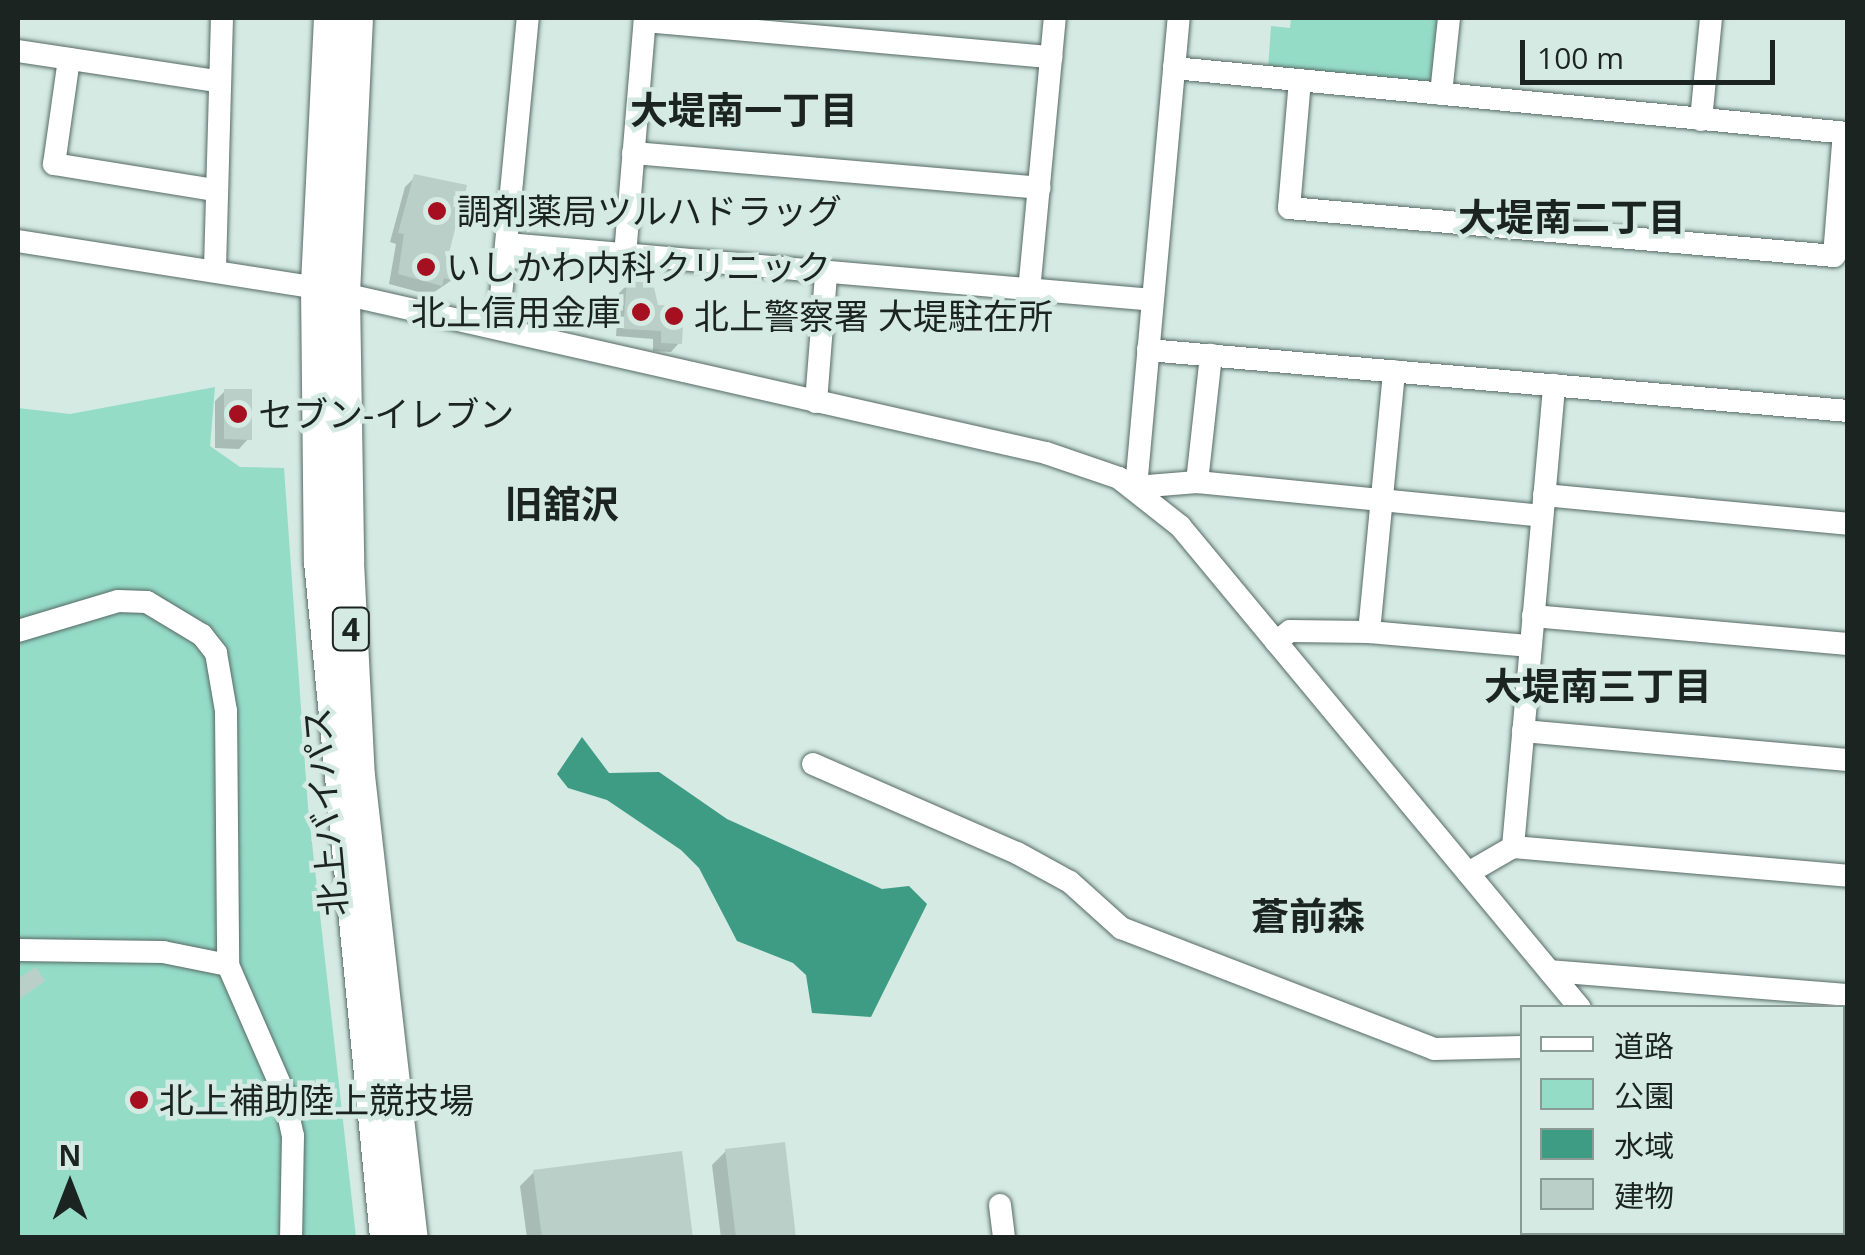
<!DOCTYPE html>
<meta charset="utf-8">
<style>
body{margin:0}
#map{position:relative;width:1865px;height:1255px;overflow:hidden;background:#d4eae3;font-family:"Open Sans","Noto Sans JP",sans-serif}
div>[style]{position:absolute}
.green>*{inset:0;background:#95dcc7}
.water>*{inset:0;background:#3e9c85}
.shadow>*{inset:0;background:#0003}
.building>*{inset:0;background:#bacfc8}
.roads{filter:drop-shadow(0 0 2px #576a65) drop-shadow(0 0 2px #576a65)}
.minor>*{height:22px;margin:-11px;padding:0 11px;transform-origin:11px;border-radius:11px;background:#fff}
.highway>*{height:32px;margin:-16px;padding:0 16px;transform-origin:16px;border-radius:16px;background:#fff}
.dots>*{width:28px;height:28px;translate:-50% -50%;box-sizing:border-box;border:5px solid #d4eae3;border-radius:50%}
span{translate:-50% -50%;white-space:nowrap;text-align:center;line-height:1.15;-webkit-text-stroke:9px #d4eae3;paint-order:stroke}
.shield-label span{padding:2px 8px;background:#d4eae3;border:2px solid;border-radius:8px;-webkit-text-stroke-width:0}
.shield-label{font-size:32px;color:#1c2422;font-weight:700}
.poi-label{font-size:35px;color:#1c2422}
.left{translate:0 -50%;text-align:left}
.right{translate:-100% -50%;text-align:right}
.street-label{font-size:35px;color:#1c2422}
.neighbourhood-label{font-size:38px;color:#1c2422;font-weight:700}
.frame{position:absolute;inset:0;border:20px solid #1c2422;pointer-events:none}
.legend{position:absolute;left:1520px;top:1005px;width:325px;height:230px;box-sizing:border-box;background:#d4eae3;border:2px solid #8a9b96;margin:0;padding:12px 18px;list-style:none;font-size:30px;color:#1c2422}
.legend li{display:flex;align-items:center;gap:20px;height:50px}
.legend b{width:50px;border:2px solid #8a9b96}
.north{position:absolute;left:20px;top:1135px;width:100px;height:100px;-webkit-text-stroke:8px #d4eae3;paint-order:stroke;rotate:0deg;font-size:28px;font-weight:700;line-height:40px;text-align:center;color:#1c2422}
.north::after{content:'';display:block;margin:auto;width:35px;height:45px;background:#1c2422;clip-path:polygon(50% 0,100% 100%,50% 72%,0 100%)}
.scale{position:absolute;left:1520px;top:40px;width:255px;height:45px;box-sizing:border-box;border:5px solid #1c2422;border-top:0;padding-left:12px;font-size:30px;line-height:35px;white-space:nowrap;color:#1c2422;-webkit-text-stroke:8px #d4eae3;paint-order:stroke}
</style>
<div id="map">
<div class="green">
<div style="clip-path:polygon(1291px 18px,1442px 18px,1436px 78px,1429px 84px,1268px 69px,1271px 26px,1290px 28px)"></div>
<div style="clip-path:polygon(215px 387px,210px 446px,240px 467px,284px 468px,308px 807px,356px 1237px,18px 1237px,18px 408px,70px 414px)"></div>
</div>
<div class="water">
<div style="clip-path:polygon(582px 737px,609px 773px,659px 772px,727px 819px,882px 889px,909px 886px,927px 904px,871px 1017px,812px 1013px,806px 975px,793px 963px,737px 941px,699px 868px,681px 850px,607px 800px,568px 788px,557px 774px)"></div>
</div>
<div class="shadow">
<div style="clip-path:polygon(415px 177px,460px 205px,466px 218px,453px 228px,445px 267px,452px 280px,430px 295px,389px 284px,396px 244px,390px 242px,405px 187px)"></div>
<div style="clip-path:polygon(628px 284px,656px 307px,679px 343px,671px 352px,653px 351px,653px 339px,616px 336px,619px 293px)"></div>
<div style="clip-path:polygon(225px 391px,249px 438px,239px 449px,215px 448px,215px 401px)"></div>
<div style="clip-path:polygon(726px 1151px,794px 1238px,721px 1238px,712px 1165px)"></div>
<div style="clip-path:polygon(534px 1172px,690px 1238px,527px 1238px,520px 1186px)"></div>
</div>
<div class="building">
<div style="clip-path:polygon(414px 174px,467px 185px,463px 203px,472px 205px,468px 220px,458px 217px,448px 257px,447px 265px,458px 268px,455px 281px,444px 278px,442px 286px,398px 274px,404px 234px,398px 233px)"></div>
<div style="clip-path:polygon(627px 281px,653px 283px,658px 305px,684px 306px,682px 344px,661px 343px,661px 331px,623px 329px)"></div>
<div style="clip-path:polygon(224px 389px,252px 389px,252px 440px,224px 439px)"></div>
<div style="clip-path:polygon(36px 967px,45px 981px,18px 1000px,18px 979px)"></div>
<div style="clip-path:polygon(785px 1142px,796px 1238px,736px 1238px,725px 1149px)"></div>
<div style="clip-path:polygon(682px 1151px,693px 1238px,542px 1238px,533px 1170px)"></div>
</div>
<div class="roads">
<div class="minor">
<div style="left:645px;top:21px;width:408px;rotate:5.1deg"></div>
<div style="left:18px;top:51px;width:200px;rotate:8.6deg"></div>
<div style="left:69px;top:59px;width:106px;rotate:98.1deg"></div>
<div style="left:54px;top:164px;width:163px;rotate:9.2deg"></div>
<div style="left:1174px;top:68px;width:677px;rotate:5.51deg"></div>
<div style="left:1300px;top:80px;width:128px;rotate:94.9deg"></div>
<div style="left:1289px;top:208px;width:547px;rotate:5.03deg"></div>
<div style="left:1834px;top:256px;width:123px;rotate:-85.4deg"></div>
<div style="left:1441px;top:94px;width:76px;rotate:-84deg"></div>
<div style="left:1701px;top:120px;width:102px;rotate:-84.4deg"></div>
<div style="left:633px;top:153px;width:408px;rotate:4.9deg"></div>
<div style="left:18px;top:241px;width:303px;rotate:8.9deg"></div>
<div style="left:317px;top:288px;width:747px;rotate:12.75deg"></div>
<div style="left:1046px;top:453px;width:77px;rotate:18.9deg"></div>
<div style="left:1119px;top:478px;width:78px;rotate:38.2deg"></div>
<div style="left:1180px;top:526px;width:626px;rotate:50.31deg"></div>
<div style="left:507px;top:244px;width:648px;rotate:4.95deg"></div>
<div style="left:625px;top:255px;width:238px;rotate:-85.2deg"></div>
<div style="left:215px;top:268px;width:250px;rotate:-88.4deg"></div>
<div style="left:1029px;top:291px;width:274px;rotate:-84.6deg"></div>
<div style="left:498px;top:327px;width:310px;rotate:-84.5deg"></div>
<div style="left:1148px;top:350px;width:703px;rotate:4.98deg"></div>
<div style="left:816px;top:402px;width:128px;rotate:-85.5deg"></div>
<div style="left:1197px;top:482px;width:128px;rotate:-83.7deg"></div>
<div style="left:1136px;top:487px;width:471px;rotate:-84.8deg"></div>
<div style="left:1136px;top:487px;width:61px;rotate:-4.7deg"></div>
<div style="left:1197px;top:482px;width:347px;rotate:5.6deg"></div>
<div style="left:1544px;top:495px;width:305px;rotate:5.4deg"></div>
<div style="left:1533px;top:616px;width:316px;rotate:5.1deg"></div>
<div style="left:18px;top:631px;width:104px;rotate:-16.7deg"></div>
<div style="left:118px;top:601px;width:29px;rotate:2deg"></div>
<div style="left:147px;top:602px;width:64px;rotate:31deg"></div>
<div style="left:202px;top:635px;width:23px;rotate:52deg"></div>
<div style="left:216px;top:653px;width:59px;rotate:80.2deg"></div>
<div style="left:226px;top:711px;width:254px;rotate:89.5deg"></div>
<div style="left:228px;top:965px;width:137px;rotate:66.4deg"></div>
<div style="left:283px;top:1091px;width:46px;rotate:77.5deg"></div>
<div style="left:293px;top:1136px;width:102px;rotate:91.1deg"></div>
<div style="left:1369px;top:632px;width:262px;rotate:-84.5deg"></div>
<div style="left:1276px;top:642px;width:18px;rotate:-38deg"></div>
<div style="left:1290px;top:631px;width:79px;rotate:0.7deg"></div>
<div style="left:1369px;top:632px;width:162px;rotate:5deg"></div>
<div style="left:1523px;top:731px;width:326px;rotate:5.1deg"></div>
<div style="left:813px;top:764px;width:223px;rotate:23.6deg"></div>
<div style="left:1017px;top:853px;width:60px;rotate:28.7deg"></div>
<div style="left:1070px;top:882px;width:69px;rotate:42deg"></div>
<div style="left:1121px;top:928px;width:336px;rotate:21.1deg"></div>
<div style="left:1434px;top:1049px;width:88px;rotate:-1.3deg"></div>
<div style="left:1513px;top:847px;width:336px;rotate:4.9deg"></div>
<div style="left:1468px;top:873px;width:52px;rotate:-30deg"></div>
<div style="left:1513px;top:847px;width:464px;rotate:-84.9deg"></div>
<div style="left:18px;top:950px;width:145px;rotate:0.8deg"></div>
<div style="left:163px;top:952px;width:66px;rotate:11.3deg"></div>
<div style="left:1550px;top:971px;width:299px;rotate:4.6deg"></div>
<div style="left:1842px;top:1087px;width:6px;rotate:9deg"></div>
<div style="left:1000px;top:1205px;width:33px;rotate:83deg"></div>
<div style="left:1842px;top:1221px;width:6px"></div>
<div style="left:1765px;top:1232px;width:7px;rotate:56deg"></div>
</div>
<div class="highway">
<div style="left:330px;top:18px;width:270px;rotate:92.8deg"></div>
<div style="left:317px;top:288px;width:274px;rotate:89.4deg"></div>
<div style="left:320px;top:562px;width:679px;rotate:84.42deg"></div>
<div style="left:357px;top:18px;width:276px;rotate:92.7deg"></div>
<div style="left:344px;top:294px;width:268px;rotate:89.1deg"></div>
<div style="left:348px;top:562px;width:214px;rotate:87.1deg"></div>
<div style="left:359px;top:776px;width:465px;rotate:83.5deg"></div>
</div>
</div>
<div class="dots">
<div style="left:437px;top:211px;background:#a60f1f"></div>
<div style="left:426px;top:267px;background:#a60f1f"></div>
<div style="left:641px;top:312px;background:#a60f1f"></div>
<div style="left:674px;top:316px;background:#a60f1f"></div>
<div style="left:238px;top:414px;background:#a60f1f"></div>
<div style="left:139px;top:1100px;background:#a60f1f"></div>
</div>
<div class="shield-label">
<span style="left:351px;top:629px">4</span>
</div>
<div class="poi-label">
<span class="left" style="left:457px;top:211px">調剤薬局ツルハドラッグ</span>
<span class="left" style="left:446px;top:267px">いしかわ内科クリニック</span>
<span class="right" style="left:621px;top:312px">北上信用金庫</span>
<span class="left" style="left:694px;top:316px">北上警察署 大堤駐在所</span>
<span class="left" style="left:258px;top:414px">セブン-イレブン</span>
<span class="left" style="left:159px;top:1100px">北上補助陸上競技場</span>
</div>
<div class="street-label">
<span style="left:325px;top:812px;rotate:-95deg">北上バイパス</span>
</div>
<div class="neighbourhood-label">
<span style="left:744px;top:110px">大堤南一丁目</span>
<span style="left:1572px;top:217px">大堤南二丁目</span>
<span style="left:562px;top:504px">旧舘沢</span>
<span style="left:1598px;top:686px">大堤南三丁目</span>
<span style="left:1308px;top:916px">蒼前森</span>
</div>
<div class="frame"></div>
<ul class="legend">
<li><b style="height:12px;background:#fff"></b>道路</li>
<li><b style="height:28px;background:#95dcc7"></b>公園</li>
<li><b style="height:28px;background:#3e9c85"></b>水域</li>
<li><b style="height:28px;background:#bacfc8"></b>建物</li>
</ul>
<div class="north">N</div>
<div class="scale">100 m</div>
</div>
